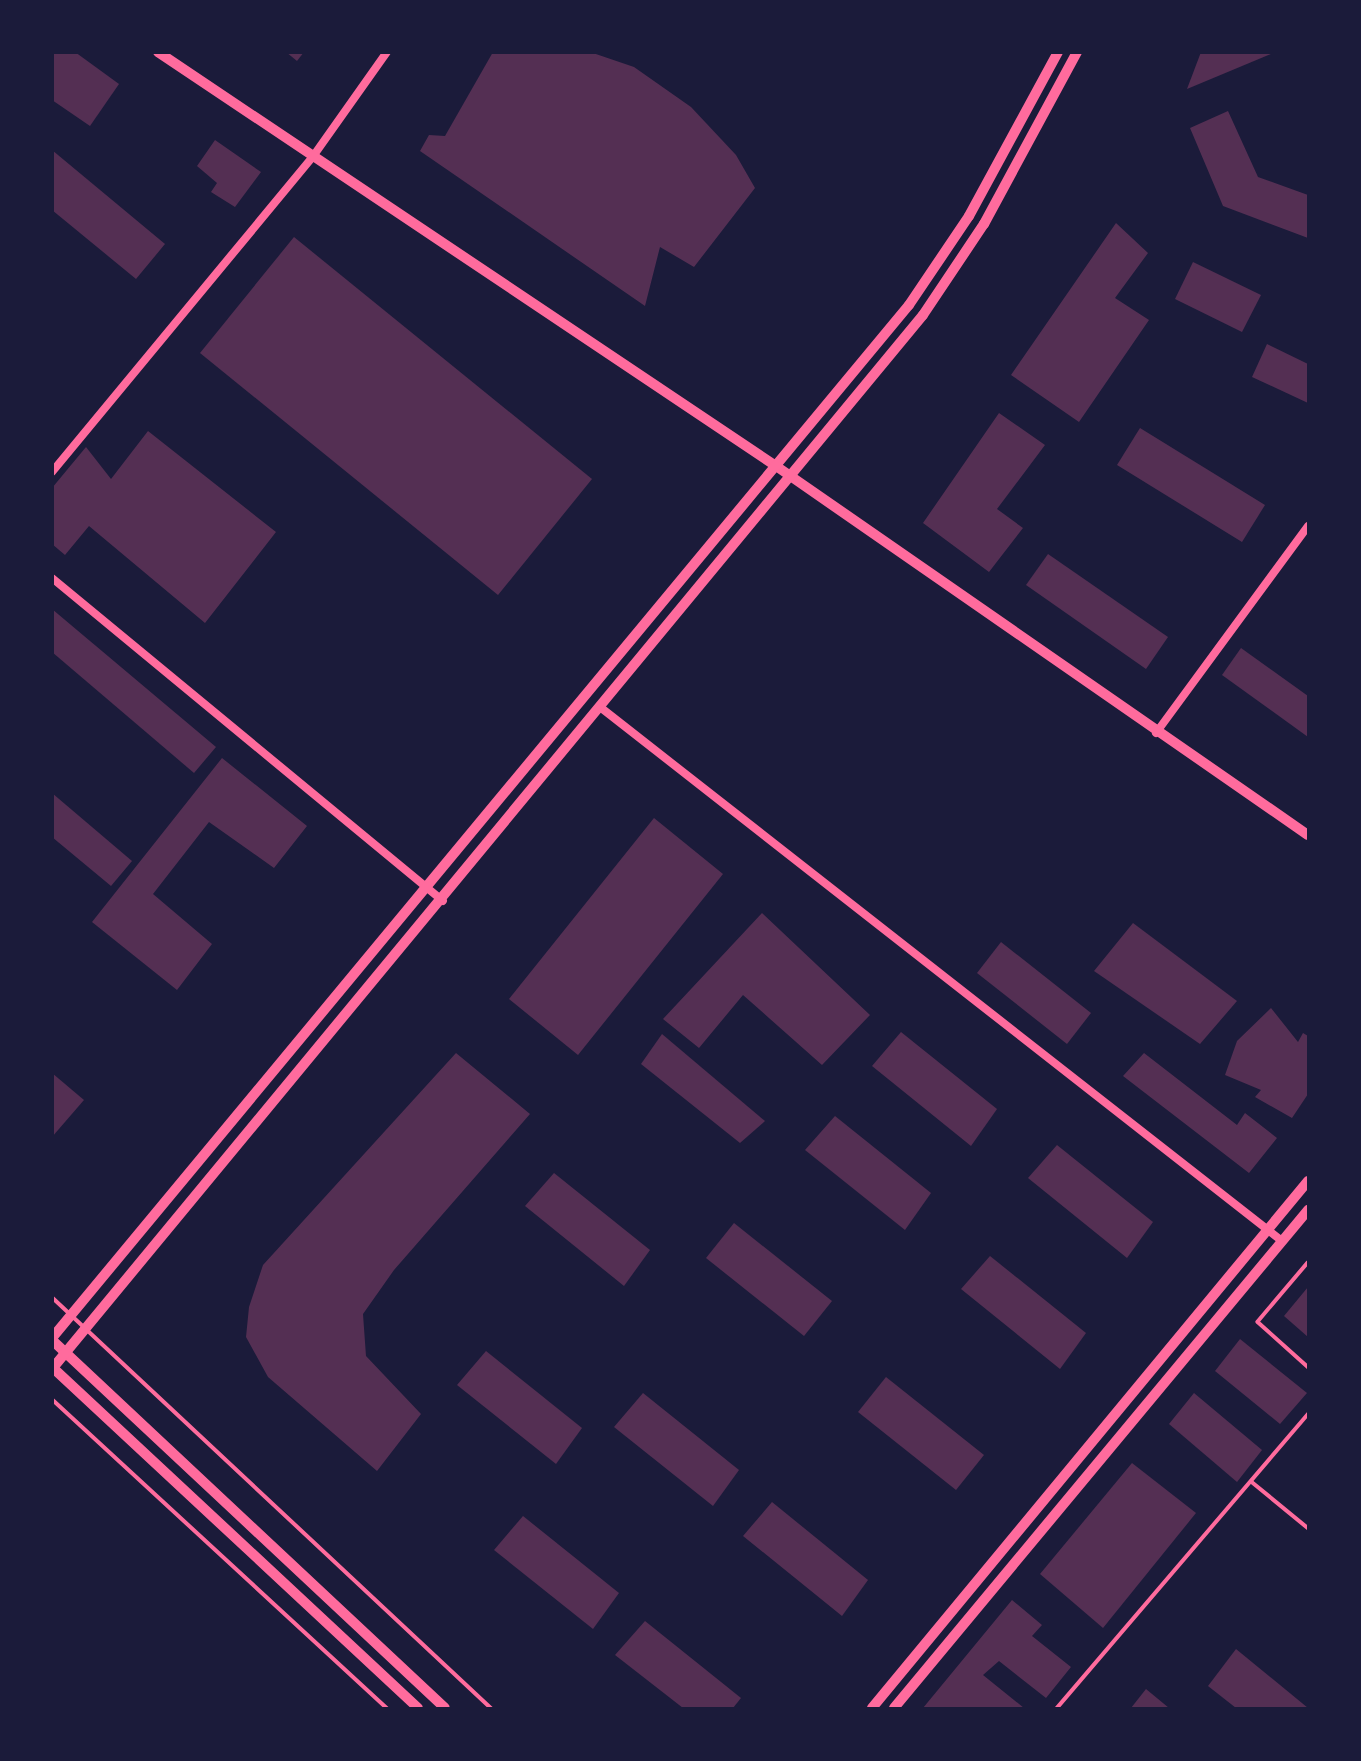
<!DOCTYPE html>
<style>
body{margin:0}
#map{position:relative;width:1361px;height:1761px;overflow:hidden;background:#1b1b3a;font-family:Quicksand,sans-serif}
div>[style]{position:absolute}
.building>*{inset:0;background:#542f53}
.service>*{height:3.5px;margin:-1.75px;padding:0 1.75px;transform-origin:1.75px;border-radius:1.75px;background:#ff6b9d}
.tertiary>*{height:8px;margin:-4px;padding:0 4px;transform-origin:4px;border-radius:4px;background:#ff6b9d}
.secondary>*{height:10px;margin:-5px;padding:0 5px;transform-origin:5px;border-radius:5px;background:#ff6b9d}
.primary>*{height:10px;margin:-5px;padding:0 5px;transform-origin:5px;border-radius:5px;background:#ff6b9d}
span{translate:-50% -50%;white-space:nowrap;text-align:center;line-height:1.15;-webkit-text-stroke:5px #1b1b3a;paint-order:stroke}
.frame{position:absolute;inset:0;border:54px solid #1b1b3a;pointer-events:none}
</style>
<div id="map">
<div class="building">
<div style="clip-path:polygon(52px 52px,75px 52px,119px 84px,90px 126px,52px 100px)"></div>
<div style="clip-path:polygon(286px 52px,304px 52px,297px 61px)"></div>
<div style="clip-path:polygon(493px 52px,590px 52px,634px 67px,691px 107px,736px 155px,755px 188px,694px 267px,660px 247px,645px 306px,420px 151px,429px 135px,445px 136px)"></div>
<div style="clip-path:polygon(1201px 52px,1273px 52px,1273px 53px,1187px 89px)"></div>
<div style="clip-path:polygon(1228px 111px,1258px 177px,1308px 195px,1308px 238px,1223px 206px,1190px 128px)"></div>
<div style="clip-path:polygon(215px 140px,261px 172px,235px 207px,211px 192px,217px 183px,197px 166px)"></div>
<div style="clip-path:polygon(52px 150px,165px 244px,136px 279px,52px 210px)"></div>
<div style="clip-path:polygon(1116px 223px,1148px 253px,1115px 298px,1149px 320px,1079px 422px,1011px 375px)"></div>
<div style="clip-path:polygon(294px 237px,592px 479px,498px 595px,200px 353px)"></div>
<div style="clip-path:polygon(1193px 262px,1261px 295px,1242px 332px,1175px 299px)"></div>
<div style="clip-path:polygon(1267px 344px,1308px 364px,1308px 403px,1252px 377px)"></div>
<div style="clip-path:polygon(999px 413px,1045px 445px,997px 509px,1023px 528px,989px 572px,923px 523px)"></div>
<div style="clip-path:polygon(1140px 428px,1265px 505px,1242px 542px,1117px 465px)"></div>
<div style="clip-path:polygon(148px 431px,276px 532px,205px 623px,89px 526px,65px 555px,52px 544px,52px 488px,86px 447px,111px 479px)"></div>
<div style="clip-path:polygon(1048px 554px,1168px 637px,1146px 669px,1026px 585px)"></div>
<div style="clip-path:polygon(52px 609px,216px 747px,194px 773px,52px 652px)"></div>
<div style="clip-path:polygon(1241px 648px,1308px 696px,1308px 737px,1222px 675px)"></div>
<div style="clip-path:polygon(222px 758px,307px 826px,274px 868px,209px 822px,153px 894px,212px 944px,177px 990px,92px 922px)"></div>
<div style="clip-path:polygon(52px 793px,132px 861px,111px 886px,52px 837px)"></div>
<div style="clip-path:polygon(654px 818px,723px 874px,578px 1055px,509px 999px)"></div>
<div style="clip-path:polygon(762px 913px,870px 1015px,822px 1065px,743px 995px,699px 1048px,663px 1019px)"></div>
<div style="clip-path:polygon(1133px 923px,1237px 1001px,1200px 1044px,1094px 971px)"></div>
<div style="clip-path:polygon(1001px 942px,1091px 1013px,1067px 1044px,977px 973px)"></div>
<div style="clip-path:polygon(1271px 1008px,1298px 1042px,1303px 1033px,1308px 1036px,1308px 1094px,1292px 1118px,1255px 1097px,1261px 1090px,1225px 1075px,1237px 1041px)"></div>
<div style="clip-path:polygon(901px 1032px,997px 1109px,971px 1146px,872px 1066px)"></div>
<div style="clip-path:polygon(662px 1034px,765px 1121px,740px 1143px,641px 1064px)"></div>
<div style="clip-path:polygon(456px 1053px,530px 1114px,394px 1270px,363px 1314px,366px 1356px,421px 1414px,377px 1471px,268px 1377px,246px 1337px,249px 1307px,263px 1265px)"></div>
<div style="clip-path:polygon(1144px 1053px,1237px 1125px,1245px 1113px,1277px 1138px,1249px 1173px,1123px 1076px)"></div>
<div style="clip-path:polygon(52px 1073px,84px 1100px,52px 1137px)"></div>
<div style="clip-path:polygon(835px 1116px,931px 1193px,905px 1230px,805px 1150px)"></div>
<div style="clip-path:polygon(1057px 1145px,1153px 1222px,1127px 1258px,1028px 1178px)"></div>
<div style="clip-path:polygon(554px 1173px,650px 1250px,624px 1286px,525px 1206px)"></div>
<div style="clip-path:polygon(734px 1223px,832px 1301px,804px 1336px,706px 1258px)"></div>
<div style="clip-path:polygon(990px 1256px,1086px 1333px,1060px 1369px,961px 1289px)"></div>
<div style="clip-path:polygon(1308px 1287px,1308px 1337px,1284px 1316px)"></div>
<div style="clip-path:polygon(1240px 1339px,1307px 1393px,1280px 1424px,1215px 1371px)"></div>
<div style="clip-path:polygon(486px 1351px,582px 1428px,556px 1464px,457px 1385px)"></div>
<div style="clip-path:polygon(886px 1377px,984px 1455px,956px 1490px,858px 1412px)"></div>
<div style="clip-path:polygon(643px 1393px,739px 1470px,713px 1506px,614px 1427px)"></div>
<div style="clip-path:polygon(1194px 1393px,1262px 1450px,1237px 1482px,1169px 1424px)"></div>
<div style="clip-path:polygon(1132px 1463px,1196px 1513px,1103px 1628px,1040px 1574px)"></div>
<div style="clip-path:polygon(772px 1502px,868px 1580px,842px 1616px,743px 1536px)"></div>
<div style="clip-path:polygon(523px 1516px,619px 1593px,593px 1629px,494px 1550px)"></div>
<div style="clip-path:polygon(1012px 1600px,1042px 1625px,1032px 1636px,1071px 1667px,1046px 1698px,999px 1661px,983px 1675px,1024px 1708px,923px 1708px)"></div>
<div style="clip-path:polygon(645px 1621px,741px 1698px,733px 1708px,683px 1708px,615px 1655px)"></div>
<div style="clip-path:polygon(1236px 1649px,1308px 1708px,1236px 1708px,1208px 1686px)"></div>
<div style="clip-path:polygon(1146px 1689px,1169px 1708px,1131px 1708px)"></div>
</div>
<div class="service">
<div style="left:1308px;top:1263px;width:77px;rotate:130.3deg"></div>
<div style="left:1258px;top:1322px;width:67px;rotate:42deg"></div>
<div style="left:52px;top:1297px;width:601px;rotate:43.11deg"></div>
<div style="left:52px;top:1399px;width:456px;rotate:42.7deg"></div>
<div style="left:1252px;top:1482px;width:72px;rotate:39.4deg"></div>
<div style="left:1057px;top:1708px;width:387px;rotate:-49.5deg"></div>
</div>
<div class="tertiary">
<div style="left:52px;top:472px;width:411px;rotate:-50.4deg"></div>
<div style="left:314px;top:155px;width:126px;rotate:-54.7deg"></div>
<div style="left:52px;top:578px;width:507px;rotate:39.56deg"></div>
<div style="left:600px;top:707px;width:866px;rotate:38.06deg"></div>
<div style="left:1156px;top:733px;width:257px;rotate:-53.7deg"></div>
</div>
<div class="secondary">
<div style="left:158px;top:52px;width:744px;rotate:33.82deg"></div>
<div style="left:776px;top:466px;width:647px;rotate:34.75deg"></div>
<div style="left:872px;top:1708px;width:684px;rotate:-50.4deg"></div>
<div style="left:894px;top:1708px;width:648px;rotate:-50.26deg"></div>
</div>
<div class="primary">
<div style="left:52px;top:1338px;width:1342px;rotate:-50.32deg"></div>
<div style="left:909px;top:305px;width:107px;rotate:-56deg"></div>
<div style="left:969px;top:216px;width:187px;rotate:-61.5deg"></div>
<div style="left:52px;top:1340px;width:538px;rotate:43.12deg"></div>
<div style="left:52px;top:1367px;width:500px;rotate:42.97deg"></div>
<div style="left:52px;top:1369px;width:1367px;rotate:-50.43deg"></div>
<div style="left:923px;top:315px;width:110px;rotate:-56.2deg"></div>
<div style="left:984px;top:224px;width:196px;rotate:-61.6deg"></div>
</div>
<div class="frame"></div>
</div>
